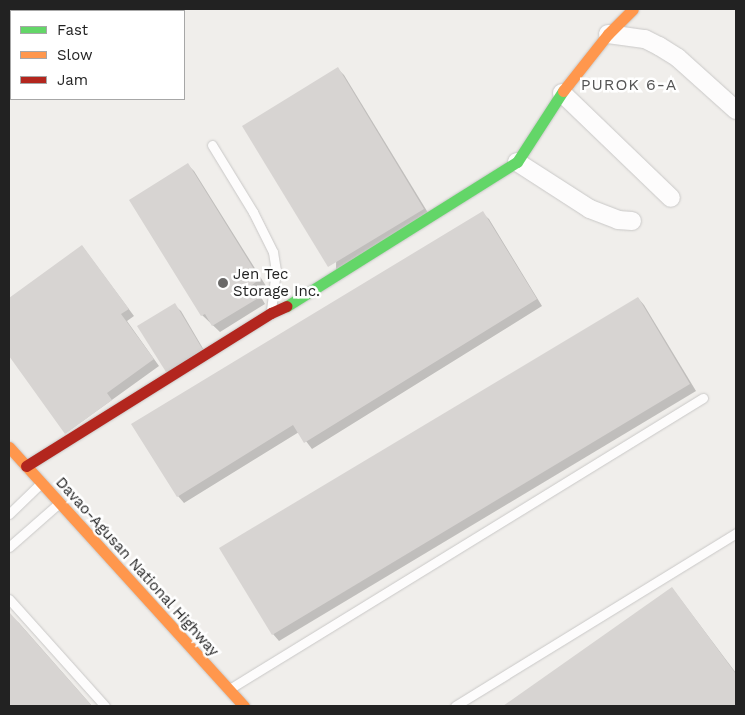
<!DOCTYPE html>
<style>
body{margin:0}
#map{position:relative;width:745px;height:715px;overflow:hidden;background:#f0eeeb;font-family:"Work Sans",sans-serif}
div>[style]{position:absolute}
.shadow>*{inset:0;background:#0003}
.building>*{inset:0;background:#d7d4d2}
.roads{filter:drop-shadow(0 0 1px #c9c8c7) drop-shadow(0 0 1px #c9c8c7)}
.lane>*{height:9px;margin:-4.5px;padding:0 4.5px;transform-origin:4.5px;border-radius:4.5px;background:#fdfcfc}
.street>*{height:18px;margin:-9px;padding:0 9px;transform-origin:9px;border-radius:9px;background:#fdfcfc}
.fast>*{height:11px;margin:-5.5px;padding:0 5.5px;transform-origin:5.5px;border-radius:5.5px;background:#63d668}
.slow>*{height:11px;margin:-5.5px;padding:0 5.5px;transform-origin:5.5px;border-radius:5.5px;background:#ff974d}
.jam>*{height:11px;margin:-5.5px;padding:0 5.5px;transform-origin:5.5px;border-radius:5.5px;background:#b3261e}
.dots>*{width:14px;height:14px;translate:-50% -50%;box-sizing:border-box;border:2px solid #fff;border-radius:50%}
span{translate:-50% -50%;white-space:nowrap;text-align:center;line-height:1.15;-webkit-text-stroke:5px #fff;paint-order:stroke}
.poi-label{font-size:15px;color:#222}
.left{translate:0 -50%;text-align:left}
.street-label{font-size:15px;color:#222}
.neighbourhood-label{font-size:16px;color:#555;letter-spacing:1px}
.frame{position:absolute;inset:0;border:10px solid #222;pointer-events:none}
.legend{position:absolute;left:10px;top:10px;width:175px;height:90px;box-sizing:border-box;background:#fff;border:1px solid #a7a7a7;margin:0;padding:6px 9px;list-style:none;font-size:15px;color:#222}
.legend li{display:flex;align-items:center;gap:10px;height:25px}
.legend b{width:25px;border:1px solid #a7a7a7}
</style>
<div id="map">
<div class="shadow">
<div style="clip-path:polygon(9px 9px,38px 9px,35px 11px,11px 11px,11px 33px,9px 35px)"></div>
<div style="clip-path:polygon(338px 69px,344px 75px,430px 216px,336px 273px)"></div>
<div style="clip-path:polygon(188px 165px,194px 171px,266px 286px,258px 292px,265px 304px,220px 332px,202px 315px,131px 201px)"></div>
<div style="clip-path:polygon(482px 213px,489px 219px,542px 306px,312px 449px,299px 432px,184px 503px,178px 496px)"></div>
<div style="clip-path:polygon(82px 246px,134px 316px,127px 321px,159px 366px,66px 433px,9px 354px,9px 300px)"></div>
<div style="clip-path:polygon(638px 298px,644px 305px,696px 391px,279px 641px,273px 634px)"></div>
<div style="clip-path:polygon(174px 305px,181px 311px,208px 357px,167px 372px)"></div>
<div style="clip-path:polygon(672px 588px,736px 673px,736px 706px,505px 706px)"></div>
<div style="clip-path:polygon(10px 615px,19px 623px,92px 706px,9px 706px)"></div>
</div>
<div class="building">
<div style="clip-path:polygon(9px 9px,20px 9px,11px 11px,9px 19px)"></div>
<div style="clip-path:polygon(338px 67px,424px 209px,328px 267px,242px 126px)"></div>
<div style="clip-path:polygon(188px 163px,260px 279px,252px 285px,260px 297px,212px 326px,205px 314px,201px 316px,129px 200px)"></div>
<div style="clip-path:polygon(483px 211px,537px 299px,304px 443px,293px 425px,177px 497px,131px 424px)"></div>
<div style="clip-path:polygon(82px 245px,129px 309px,121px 314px,154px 359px,107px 393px,112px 400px,65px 434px,9px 356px,9px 298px)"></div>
<div style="clip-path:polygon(638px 297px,690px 384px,272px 635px,219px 548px)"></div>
<div style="clip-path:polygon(175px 303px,203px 350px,166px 372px,137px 326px)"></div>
<div style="clip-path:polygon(672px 587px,736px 674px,736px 706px,503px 706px)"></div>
<div style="clip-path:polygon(10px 613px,92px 706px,9px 706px)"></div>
</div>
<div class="roads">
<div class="lane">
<div style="left:212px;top:145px;width:79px;rotate:58.5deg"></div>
<div style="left:253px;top:212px;width:45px;rotate:63.4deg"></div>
<div style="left:273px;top:252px;width:18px;rotate:81deg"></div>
<div style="left:276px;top:270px;width:40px;rotate:97.1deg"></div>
<div style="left:9px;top:514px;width:42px;rotate:-44deg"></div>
<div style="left:9px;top:547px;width:65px;rotate:-41.3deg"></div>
<div style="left:9px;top:599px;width:144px;rotate:48.1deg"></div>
<div style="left:231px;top:688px;width:554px;rotate:-31.57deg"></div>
<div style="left:455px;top:706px;width:330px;rotate:-31.6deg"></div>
</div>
<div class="street">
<div style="left:608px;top:34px;width:37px;rotate:8deg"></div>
<div style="left:645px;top:39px;width:16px;rotate:27deg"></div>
<div style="left:659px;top:46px;width:22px;rotate:32deg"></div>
<div style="left:678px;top:58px;width:78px;rotate:41.9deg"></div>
<div style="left:562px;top:93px;width:151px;rotate:43.9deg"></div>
<div style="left:517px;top:162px;width:87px;rotate:32.8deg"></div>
<div style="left:590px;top:209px;width:30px;rotate:21deg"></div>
<div style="left:618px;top:220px;width:14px;rotate:4deg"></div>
</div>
<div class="fast">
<div style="left:287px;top:306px;width:271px;rotate:-32.1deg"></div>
<div style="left:517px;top:162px;width:85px;rotate:-57.1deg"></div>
</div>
<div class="slow">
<div style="left:563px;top:91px;width:73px;rotate:-51.7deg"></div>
<div style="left:608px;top:34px;width:35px;rotate:-45deg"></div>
<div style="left:9px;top:447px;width:350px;rotate:47.8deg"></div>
</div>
<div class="jam">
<div style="left:26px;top:466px;width:289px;rotate:-32deg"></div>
<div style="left:271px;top:313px;width:17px;rotate:-24deg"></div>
</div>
</div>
<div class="dots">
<div style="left:223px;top:283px;background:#6a6968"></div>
</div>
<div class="poi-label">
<span class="left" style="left:233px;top:283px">Jen Tec<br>Storage Inc.</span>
</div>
<div class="street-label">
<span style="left:137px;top:567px;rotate:48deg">Davao-Agusan National Highway</span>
</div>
<div class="neighbourhood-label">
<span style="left:629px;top:85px">PUROK 6-A</span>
</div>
<div class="frame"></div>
<ul class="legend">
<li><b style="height:6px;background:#63d668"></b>Fast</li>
<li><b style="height:6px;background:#ff974d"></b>Slow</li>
<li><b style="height:6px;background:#b3261e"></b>Jam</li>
</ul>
</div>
